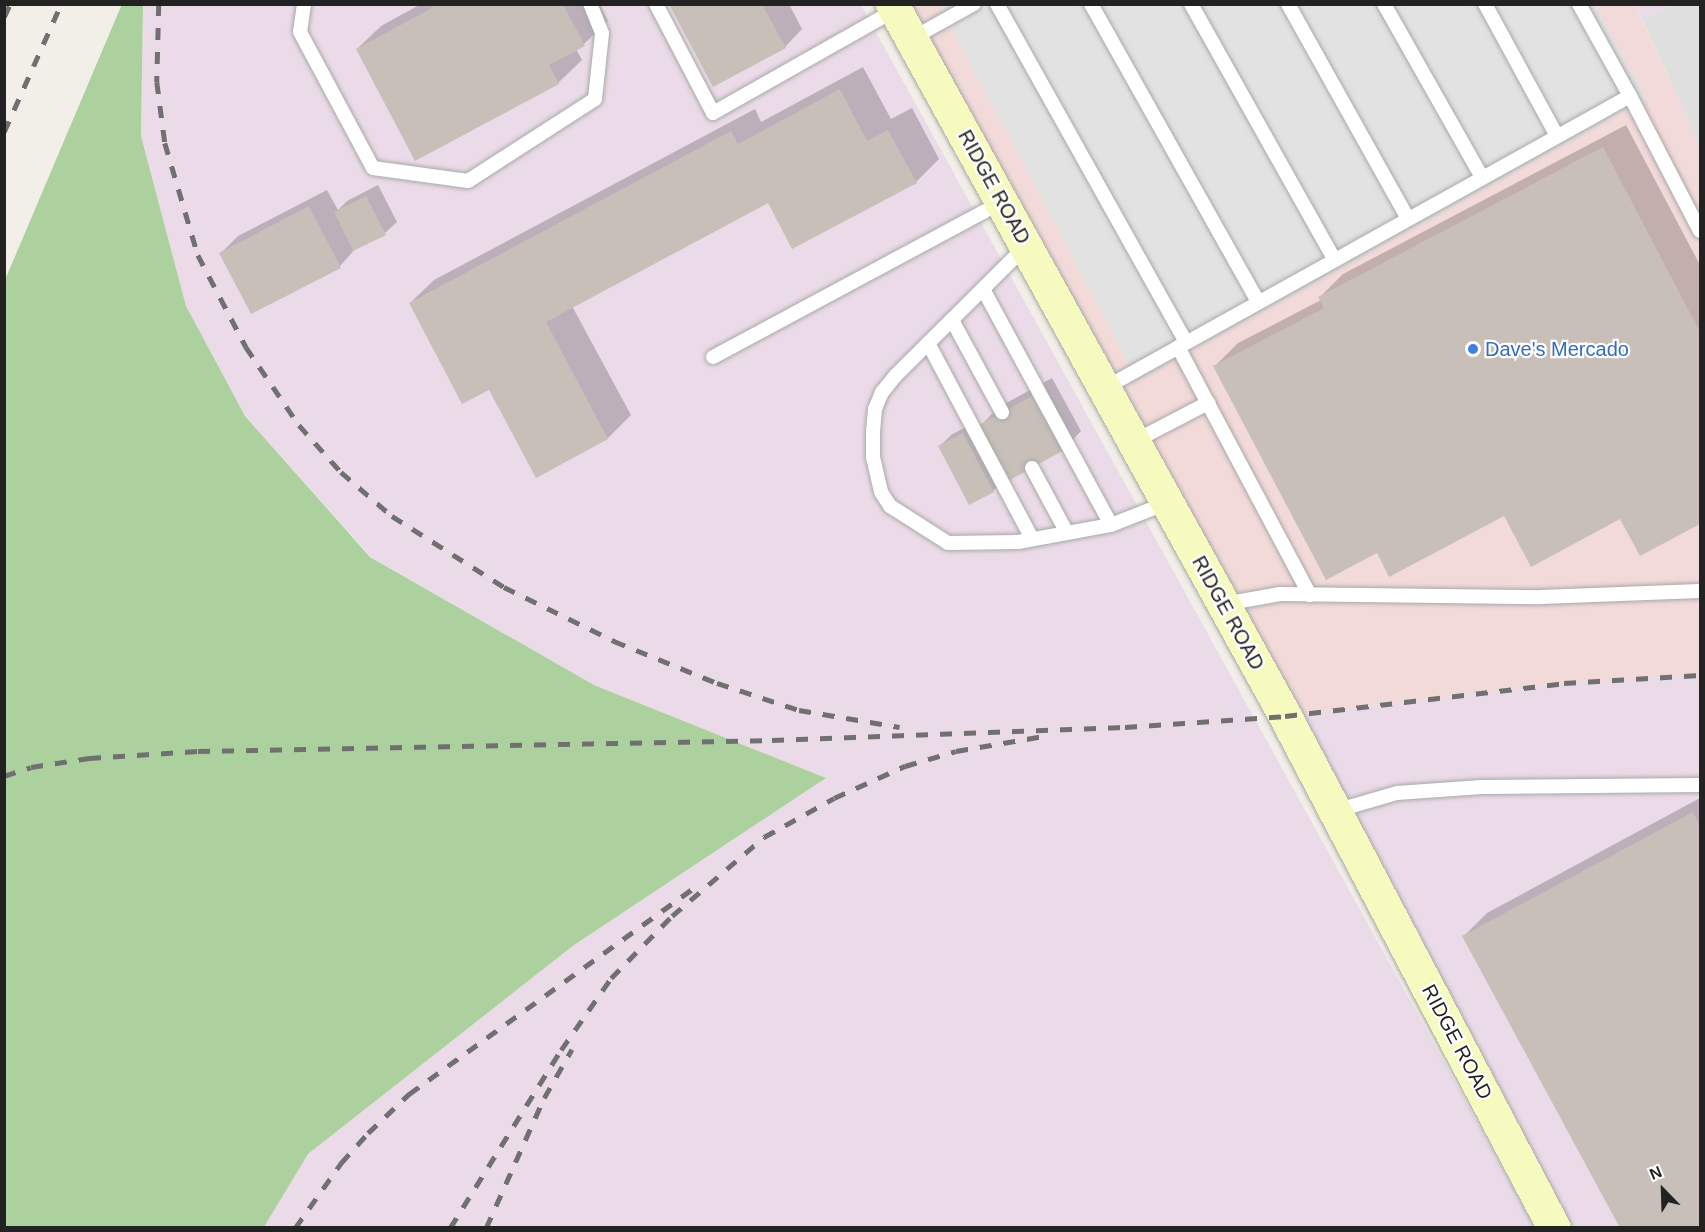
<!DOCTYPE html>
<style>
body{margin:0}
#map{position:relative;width:1705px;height:1232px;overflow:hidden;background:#f2efe9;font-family:Helvetica,sans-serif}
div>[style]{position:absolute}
.residential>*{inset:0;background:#e0dfdf}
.commercial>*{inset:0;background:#f2dad9}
.industrial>*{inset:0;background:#ebdbe8}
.forest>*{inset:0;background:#add19e}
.parking>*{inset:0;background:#e2e2e2}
.shadow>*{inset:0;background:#0003}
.building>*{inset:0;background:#c7bfb8}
.roads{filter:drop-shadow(0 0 2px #a9a9a9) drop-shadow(0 0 2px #a9a9a9)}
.service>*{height:14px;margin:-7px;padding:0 7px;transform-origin:7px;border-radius:7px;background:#fff}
.secondary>*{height:33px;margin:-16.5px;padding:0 16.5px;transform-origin:16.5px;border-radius:16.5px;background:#f7fabf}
.rail>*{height:4.5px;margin-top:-2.25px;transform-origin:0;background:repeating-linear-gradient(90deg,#707070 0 12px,transparent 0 24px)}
.dots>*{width:16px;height:16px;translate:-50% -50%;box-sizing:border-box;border:3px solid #fff;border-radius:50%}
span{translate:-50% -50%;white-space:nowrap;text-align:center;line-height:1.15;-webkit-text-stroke:4.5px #fff;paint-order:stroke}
.street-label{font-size:20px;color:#222}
.shop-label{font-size:20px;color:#366cbe}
.left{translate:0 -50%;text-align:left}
.frame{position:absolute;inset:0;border:6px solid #222;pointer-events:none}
.north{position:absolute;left:1633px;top:1160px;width:60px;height:60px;-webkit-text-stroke:4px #fff;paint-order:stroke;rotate:337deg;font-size:16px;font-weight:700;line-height:24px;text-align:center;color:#222}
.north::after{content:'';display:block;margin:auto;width:21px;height:27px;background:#222;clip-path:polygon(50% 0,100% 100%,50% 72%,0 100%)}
</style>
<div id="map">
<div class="residential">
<div style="clip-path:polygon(1675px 5px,1700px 5px,1700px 146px,1642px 19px)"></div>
</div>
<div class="commercial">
<div style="clip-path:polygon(892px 5px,1635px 5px,1700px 146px,1700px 675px,1564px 683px,1285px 716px)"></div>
</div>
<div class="industrial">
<div style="clip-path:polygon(143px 5px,861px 5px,1535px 1227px,264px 1227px,308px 1154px,574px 945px,826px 778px,594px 685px,371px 557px,245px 416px,186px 306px,141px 136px)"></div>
<div style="clip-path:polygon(1635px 5px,1675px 5px,1642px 19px)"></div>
<div style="clip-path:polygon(1700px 675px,1700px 1227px,1554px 1227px,1285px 716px,1564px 683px)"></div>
</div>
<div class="forest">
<div style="clip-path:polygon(122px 4px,143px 5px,141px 136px,186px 306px,245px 416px,370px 557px,594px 685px,826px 778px,574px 945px,308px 1154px,264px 1227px,5px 1227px,5px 280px)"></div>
</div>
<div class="parking">
<div style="clip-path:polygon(939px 5px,1595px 5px,1647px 99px,1138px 381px)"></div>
</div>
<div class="shadow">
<div style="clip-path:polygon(421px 4px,599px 4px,608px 21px,584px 44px,576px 49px,582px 60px,558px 83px,357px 49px,381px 26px)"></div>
<div style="clip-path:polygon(670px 4px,789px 4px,802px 29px,785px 47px)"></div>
<div style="clip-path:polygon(863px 67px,891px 119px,912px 108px,939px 159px,916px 182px,768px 201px,572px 306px,631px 415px,608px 438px,490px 388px,410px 303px,434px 280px,755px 109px,761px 122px)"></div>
<div style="clip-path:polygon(1626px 125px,1700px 265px,1700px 522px,1640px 554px,1621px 517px,1505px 514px,1377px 551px,1215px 366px,1238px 343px,1321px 300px,1320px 297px,1343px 274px)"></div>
<div style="clip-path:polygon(378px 185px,397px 222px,385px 233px,357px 247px,340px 266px,221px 253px,238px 236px,327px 190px,338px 210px,347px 201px)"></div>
<div style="clip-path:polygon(1052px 378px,1081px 431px,1064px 449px,981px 425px,999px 407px)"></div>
<div style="clip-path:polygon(975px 422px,1004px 479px,993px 491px,940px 446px,951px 435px)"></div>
<div style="clip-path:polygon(1700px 798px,1700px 1228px,1621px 1228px,1464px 936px,1487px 913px)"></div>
</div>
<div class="building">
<div style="clip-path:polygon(430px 4px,563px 4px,585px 46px,549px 65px,559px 84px,415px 161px,356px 49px,432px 8px)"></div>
<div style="clip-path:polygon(669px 4px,762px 4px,786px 48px,713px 87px)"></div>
<div style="clip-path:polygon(840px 89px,867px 141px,888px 130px,917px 183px,792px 249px,768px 203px,546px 322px,608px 439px,536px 478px,489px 390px,462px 404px,409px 303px,731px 131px,738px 144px)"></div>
<div style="clip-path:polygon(1603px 147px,1700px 332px,1700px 524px,1640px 556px,1620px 519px,1531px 567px,1504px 516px,1389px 577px,1377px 553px,1326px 580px,1213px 366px,1324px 308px,1318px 297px)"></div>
<div style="clip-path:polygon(366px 196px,386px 235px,353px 251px,334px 212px)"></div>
<div style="clip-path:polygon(309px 206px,341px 268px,251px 314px,219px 253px)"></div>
<div style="clip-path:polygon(1034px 395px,1064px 450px,1010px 480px,979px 425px)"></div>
<div style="clip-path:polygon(963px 433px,994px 492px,969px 505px,938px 446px)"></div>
<div style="clip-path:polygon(1693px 812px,1700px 826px,1700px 1228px,1620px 1228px,1462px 936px)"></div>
</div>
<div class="roads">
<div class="service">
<div style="left:304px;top:4px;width:28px;rotate:98deg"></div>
<div style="left:300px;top:32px;width:154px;rotate:61.8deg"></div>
<div style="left:373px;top:168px;width:96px;rotate:7.8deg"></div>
<div style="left:468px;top:181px;width:151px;rotate:-32.8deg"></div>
<div style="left:595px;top:99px;width:66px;rotate:-83.9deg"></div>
<div style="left:602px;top:33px;width:31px;rotate:-112deg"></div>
<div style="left:656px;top:4px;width:123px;rotate:62.4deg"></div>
<div style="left:713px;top:113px;width:209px;rotate:-29.5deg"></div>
<div style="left:997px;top:4px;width:387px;rotate:60.8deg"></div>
<div style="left:1091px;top:4px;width:342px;rotate:60.7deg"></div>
<div style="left:1191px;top:4px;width:292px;rotate:60.7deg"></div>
<div style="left:1288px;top:4px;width:246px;rotate:60.8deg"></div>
<div style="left:1384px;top:4px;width:199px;rotate:60.5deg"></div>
<div style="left:1485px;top:4px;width:150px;rotate:61.4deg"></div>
<div style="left:1579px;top:4px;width:105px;rotate:61deg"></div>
<div style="left:911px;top:39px;width:72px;rotate:-29.1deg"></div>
<div style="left:1025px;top:247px;width:182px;rotate:135.2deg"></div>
<div style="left:896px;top:375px;width:22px;rotate:129deg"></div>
<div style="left:882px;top:392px;width:18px;rotate:112deg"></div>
<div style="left:875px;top:409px;width:22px;rotate:95deg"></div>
<div style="left:873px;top:431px;width:26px;rotate:90deg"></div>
<div style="left:873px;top:457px;width:36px;rotate:77deg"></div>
<div style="left:881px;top:492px;width:17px;rotate:57deg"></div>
<div style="left:890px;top:506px;width:69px;rotate:32.5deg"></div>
<div style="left:948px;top:543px;width:70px;rotate:-0.8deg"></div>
<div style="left:1018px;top:542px;width:95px;rotate:-10.4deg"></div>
<div style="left:1111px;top:525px;width:60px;rotate:-21.4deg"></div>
<div style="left:983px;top:289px;width:268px;rotate:61.5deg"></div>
<div style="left:952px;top:320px;width:105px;rotate:61.5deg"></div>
<div style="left:928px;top:343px;width:222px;rotate:62deg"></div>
<div style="left:1178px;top:347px;width:281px;rotate:62deg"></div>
<div style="left:713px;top:357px;width:328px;rotate:-28.2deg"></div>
<div style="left:1105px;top:388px;width:601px;rotate:-29.08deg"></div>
<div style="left:1630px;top:96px;width:152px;rotate:62.6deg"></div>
<div style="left:1133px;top:442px;width:85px;rotate:-27.5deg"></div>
<div style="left:1032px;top:468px;width:74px;rotate:61.7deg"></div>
<div style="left:1224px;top:604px;width:57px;rotate:-10.1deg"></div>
<div style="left:1280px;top:594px;width:261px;rotate:0.7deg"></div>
<div style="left:1541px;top:597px;width:159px;rotate:-2.2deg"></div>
<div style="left:1335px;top:811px;width:65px;rotate:-16.2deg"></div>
<div style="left:1397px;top:793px;width:85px;rotate:-4deg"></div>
<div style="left:1482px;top:787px;width:218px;rotate:-0.5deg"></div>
</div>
<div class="secondary">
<div style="left:892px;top:4px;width:813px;rotate:61.1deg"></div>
<div style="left:1285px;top:716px;width:578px;rotate:62.28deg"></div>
</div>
</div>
<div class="rail">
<div style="left:159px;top:4px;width:78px;rotate:91.5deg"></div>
<div style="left:157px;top:82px;width:62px;rotate:82.5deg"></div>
<div style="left:165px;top:143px;width:117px;rotate:73.6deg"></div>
<div style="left:198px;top:255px;width:104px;rotate:62.4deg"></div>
<div style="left:246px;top:347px;width:94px;rotate:55.8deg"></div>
<div style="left:299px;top:425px;width:63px;rotate:48.2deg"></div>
<div style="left:341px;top:472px;width:67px;rotate:40.8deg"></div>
<div style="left:392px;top:516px;width:133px;rotate:32.4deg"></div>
<div style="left:504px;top:587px;width:123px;rotate:26.1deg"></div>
<div style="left:614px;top:641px;width:111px;rotate:22.2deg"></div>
<div style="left:717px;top:683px;width:86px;rotate:18.2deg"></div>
<div style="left:799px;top:710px;width:102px;rotate:9.6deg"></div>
<div style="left:4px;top:17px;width:14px;rotate:-65deg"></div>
<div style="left:4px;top:132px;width:140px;rotate:-66deg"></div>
<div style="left:4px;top:776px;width:28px;rotate:-18deg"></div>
<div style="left:31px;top:767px;width:59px;rotate:-8.8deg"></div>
<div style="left:89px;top:758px;width:109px;rotate:-3.7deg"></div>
<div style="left:198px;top:751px;width:574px;rotate:-1.1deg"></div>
<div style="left:772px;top:740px;width:353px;rotate:-2.1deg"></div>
<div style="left:1125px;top:727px;width:160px;rotate:-3.9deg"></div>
<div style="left:1285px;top:716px;width:281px;rotate:-6.7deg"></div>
<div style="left:1564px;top:683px;width:136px;rotate:-3.4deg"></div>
<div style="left:295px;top:1228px;width:80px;rotate:-54.7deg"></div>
<div style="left:341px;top:1163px;width:40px;rotate:-48deg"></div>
<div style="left:368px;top:1133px;width:57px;rotate:-43.6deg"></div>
<div style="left:409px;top:1094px;width:354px;rotate:-35.9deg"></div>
<div style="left:450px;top:1228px;width:210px;rotate:-58.1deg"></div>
<div style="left:561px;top:1050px;width:88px;rotate:-55.2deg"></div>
<div style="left:611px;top:978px;width:87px;rotate:-45.5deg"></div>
<div style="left:672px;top:916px;width:121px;rotate:-40.7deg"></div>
<div style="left:764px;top:837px;width:80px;rotate:-29.1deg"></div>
<div style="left:834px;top:798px;width:78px;rotate:-24.3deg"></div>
<div style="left:905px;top:766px;width:53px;rotate:-16.4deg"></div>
<div style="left:956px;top:751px;width:89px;rotate:-9.7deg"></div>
<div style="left:486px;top:1228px;width:142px;rotate:-66deg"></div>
<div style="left:544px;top:1098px;width:56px;rotate:-60.3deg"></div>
</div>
<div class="dots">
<div style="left:1473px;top:349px;background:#3f7fe0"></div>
</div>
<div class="street-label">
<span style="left:994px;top:187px;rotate:61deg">RIDGE ROAD</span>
<span style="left:1228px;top:613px;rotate:61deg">RIDGE ROAD</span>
<span style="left:1457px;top:1042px;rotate:62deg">RIDGE ROAD</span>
</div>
<div class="shop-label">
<span class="left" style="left:1485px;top:349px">Dave's Mercado</span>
</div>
<div class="frame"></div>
<div class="north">N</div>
</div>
